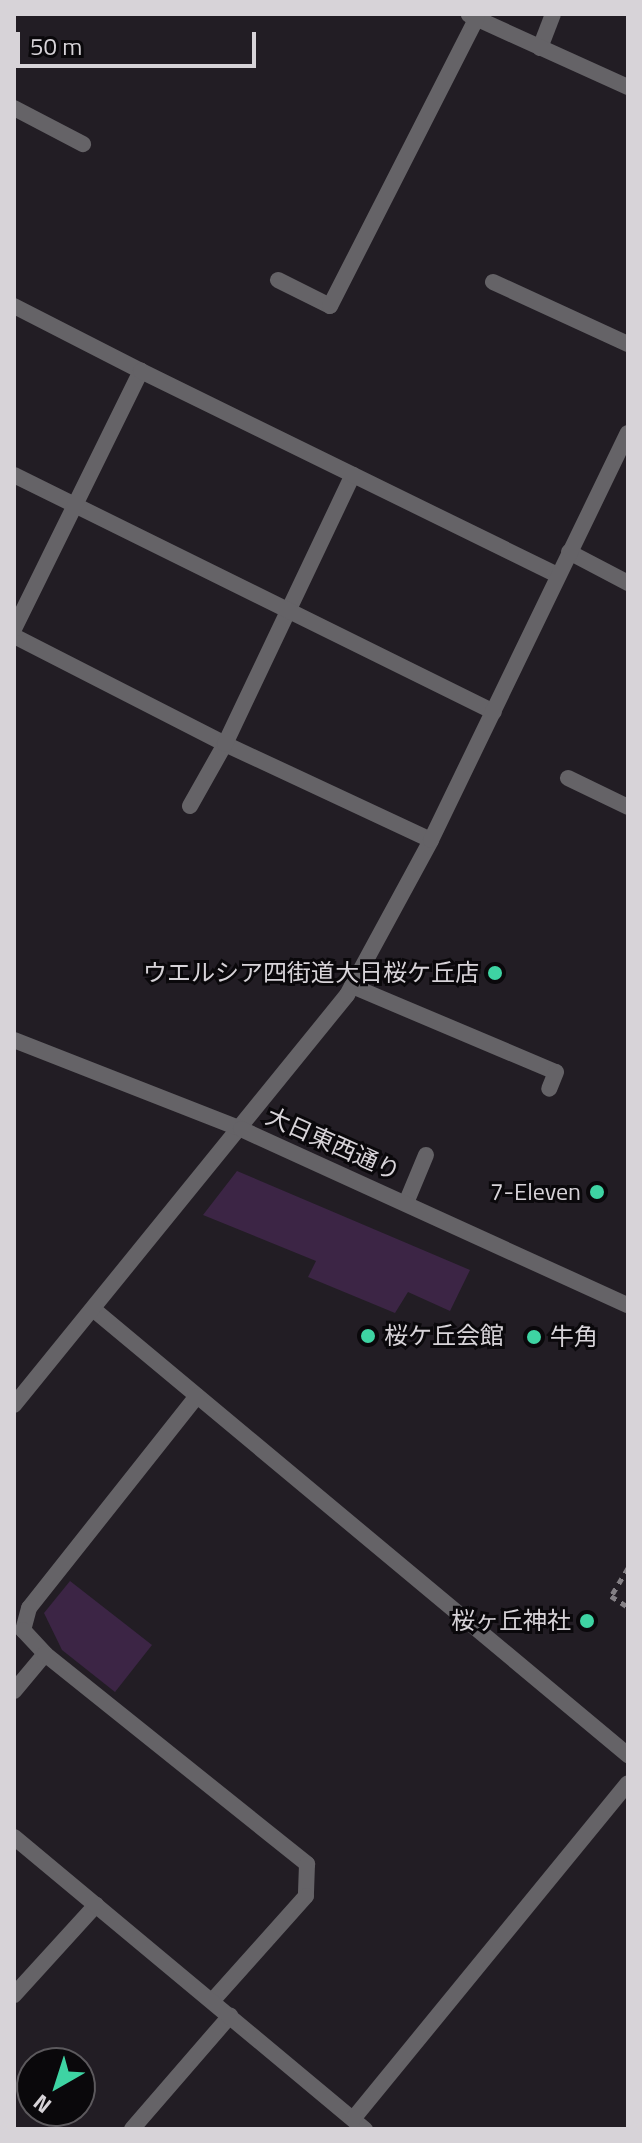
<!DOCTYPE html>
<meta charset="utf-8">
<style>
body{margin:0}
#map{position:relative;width:642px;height:2143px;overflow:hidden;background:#221d24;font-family:"Titillium Web","Noto Sans JP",sans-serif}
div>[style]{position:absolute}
.green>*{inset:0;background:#3c2545}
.path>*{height:5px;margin-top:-2.5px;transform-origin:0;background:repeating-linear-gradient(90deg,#837f84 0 6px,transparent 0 12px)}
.service>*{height:16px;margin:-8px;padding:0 8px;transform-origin:8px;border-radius:8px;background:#656367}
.minor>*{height:16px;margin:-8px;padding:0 8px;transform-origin:8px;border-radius:8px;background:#656367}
.tertiary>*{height:16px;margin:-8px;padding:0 8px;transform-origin:8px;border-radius:8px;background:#656367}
.dots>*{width:22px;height:22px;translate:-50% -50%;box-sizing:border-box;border:4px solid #0a080b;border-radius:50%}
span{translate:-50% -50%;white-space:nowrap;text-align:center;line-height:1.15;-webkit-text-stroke:6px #0a080b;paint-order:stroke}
.poi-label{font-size:24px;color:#d7d3d8}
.right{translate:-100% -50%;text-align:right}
.left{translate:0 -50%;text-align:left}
.street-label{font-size:24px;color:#d7d3d8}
.frame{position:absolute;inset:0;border:16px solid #d7d3d8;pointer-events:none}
.north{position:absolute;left:16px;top:2047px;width:80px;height:80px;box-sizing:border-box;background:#0a080b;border:2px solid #5c595d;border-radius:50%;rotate:219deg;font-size:22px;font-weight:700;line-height:32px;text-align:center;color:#d7d3d8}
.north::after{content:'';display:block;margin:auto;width:28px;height:36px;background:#3ed4a3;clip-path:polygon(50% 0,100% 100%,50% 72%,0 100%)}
.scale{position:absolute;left:16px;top:32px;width:240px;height:36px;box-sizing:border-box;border:4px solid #d7d3d8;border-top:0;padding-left:10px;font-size:24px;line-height:28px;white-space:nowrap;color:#d7d3d8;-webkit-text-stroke:6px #0a080b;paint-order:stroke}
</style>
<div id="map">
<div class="green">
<div style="clip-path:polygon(237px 1171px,470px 1270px,450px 1311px,408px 1292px,395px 1313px,308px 1277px,316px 1261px,203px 1215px)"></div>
<div style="clip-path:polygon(70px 1581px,152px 1645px,115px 1692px,62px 1650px,44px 1613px)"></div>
</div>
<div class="path">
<div style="left:628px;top:1568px;width:33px;rotate:121deg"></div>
<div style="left:611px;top:1596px;width:20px;rotate:33deg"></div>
</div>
<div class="service">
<div style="left:540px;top:48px;width:36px;rotate:-69deg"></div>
<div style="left:14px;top:108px;width:78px;rotate:27.6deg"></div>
<div style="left:493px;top:282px;width:149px;rotate:24.7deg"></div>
<div style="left:14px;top:306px;width:143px;rotate:27.1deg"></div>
<div style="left:14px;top:636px;width:237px;rotate:27.1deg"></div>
<div style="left:225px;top:744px;width:227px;rotate:25deg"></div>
<div style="left:190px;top:806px;width:71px;rotate:-60.6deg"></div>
<div style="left:225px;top:744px;width:298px;rotate:-64.6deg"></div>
<div style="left:352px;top:986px;width:221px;rotate:22.9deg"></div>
<div style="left:556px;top:1072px;width:18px;rotate:112deg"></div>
<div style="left:406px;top:1203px;width:52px;rotate:-67.4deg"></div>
<div style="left:14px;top:1691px;width:48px;rotate:-50deg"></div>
<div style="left:14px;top:1995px;width:122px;rotate:-47.7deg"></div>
<div style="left:132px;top:2129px;width:150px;rotate:-49.1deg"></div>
</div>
<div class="minor">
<div style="left:469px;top:15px;width:175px;rotate:24.4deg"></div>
<div style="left:278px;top:280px;width:58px;rotate:26.6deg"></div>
<div style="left:330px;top:306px;width:323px;rotate:-63deg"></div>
<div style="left:14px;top:475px;width:535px;rotate:26.28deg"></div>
<div style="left:569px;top:552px;width:67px;rotate:27.7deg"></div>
<div style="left:14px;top:629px;width:288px;rotate:-63.8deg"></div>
<div style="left:141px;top:371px;width:463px;rotate:26.1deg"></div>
<div style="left:568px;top:778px;width:67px;rotate:25.8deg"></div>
<div style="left:93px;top:1309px;width:697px;rotate:39.82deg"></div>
<div style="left:197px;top:1396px;width:270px;rotate:128.4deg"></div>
<div style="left:29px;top:1608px;width:23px;rotate:105deg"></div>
<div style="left:23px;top:1630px;width:33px;rotate:47deg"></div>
<div style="left:45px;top:1654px;width:336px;rotate:38.7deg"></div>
<div style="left:307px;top:1864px;width:32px;rotate:92deg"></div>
<div style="left:306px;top:1896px;width:141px;rotate:131.8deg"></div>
<div style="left:14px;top:1405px;width:528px;rotate:-50.92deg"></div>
<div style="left:347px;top:995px;width:176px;rotate:-61.5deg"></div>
<div style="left:431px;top:840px;width:452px;rotate:-64.2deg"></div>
<div style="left:14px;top:1837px;width:457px;rotate:39.8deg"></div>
<div style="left:353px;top:2119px;width:434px;rotate:-50.7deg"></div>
</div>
<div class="tertiary">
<div style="left:14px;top:1040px;width:244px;rotate:21.4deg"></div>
<div style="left:241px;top:1129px;width:425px;rotate:24.5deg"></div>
</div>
<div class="dots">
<div style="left:495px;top:973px;background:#3ed4a3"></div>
<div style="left:597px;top:1192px;background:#3ed4a3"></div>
<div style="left:368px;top:1336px;background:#3ed4a3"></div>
<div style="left:534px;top:1337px;background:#3ed4a3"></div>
<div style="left:587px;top:1621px;background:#3ed4a3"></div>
</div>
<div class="poi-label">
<span class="right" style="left:479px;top:973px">ウエルシア四街道大日桜ケ丘店</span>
<span class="right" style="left:581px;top:1192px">7-Eleven</span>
<span class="left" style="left:384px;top:1336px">桜ケ丘会館</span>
<span class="left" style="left:550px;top:1337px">牛角</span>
<span class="right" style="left:571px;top:1621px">桜ヶ丘神社</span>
</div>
<div class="street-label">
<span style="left:333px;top:1144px;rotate:24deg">大日東西通り</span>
</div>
<div class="frame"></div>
<div class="north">N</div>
<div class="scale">50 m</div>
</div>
